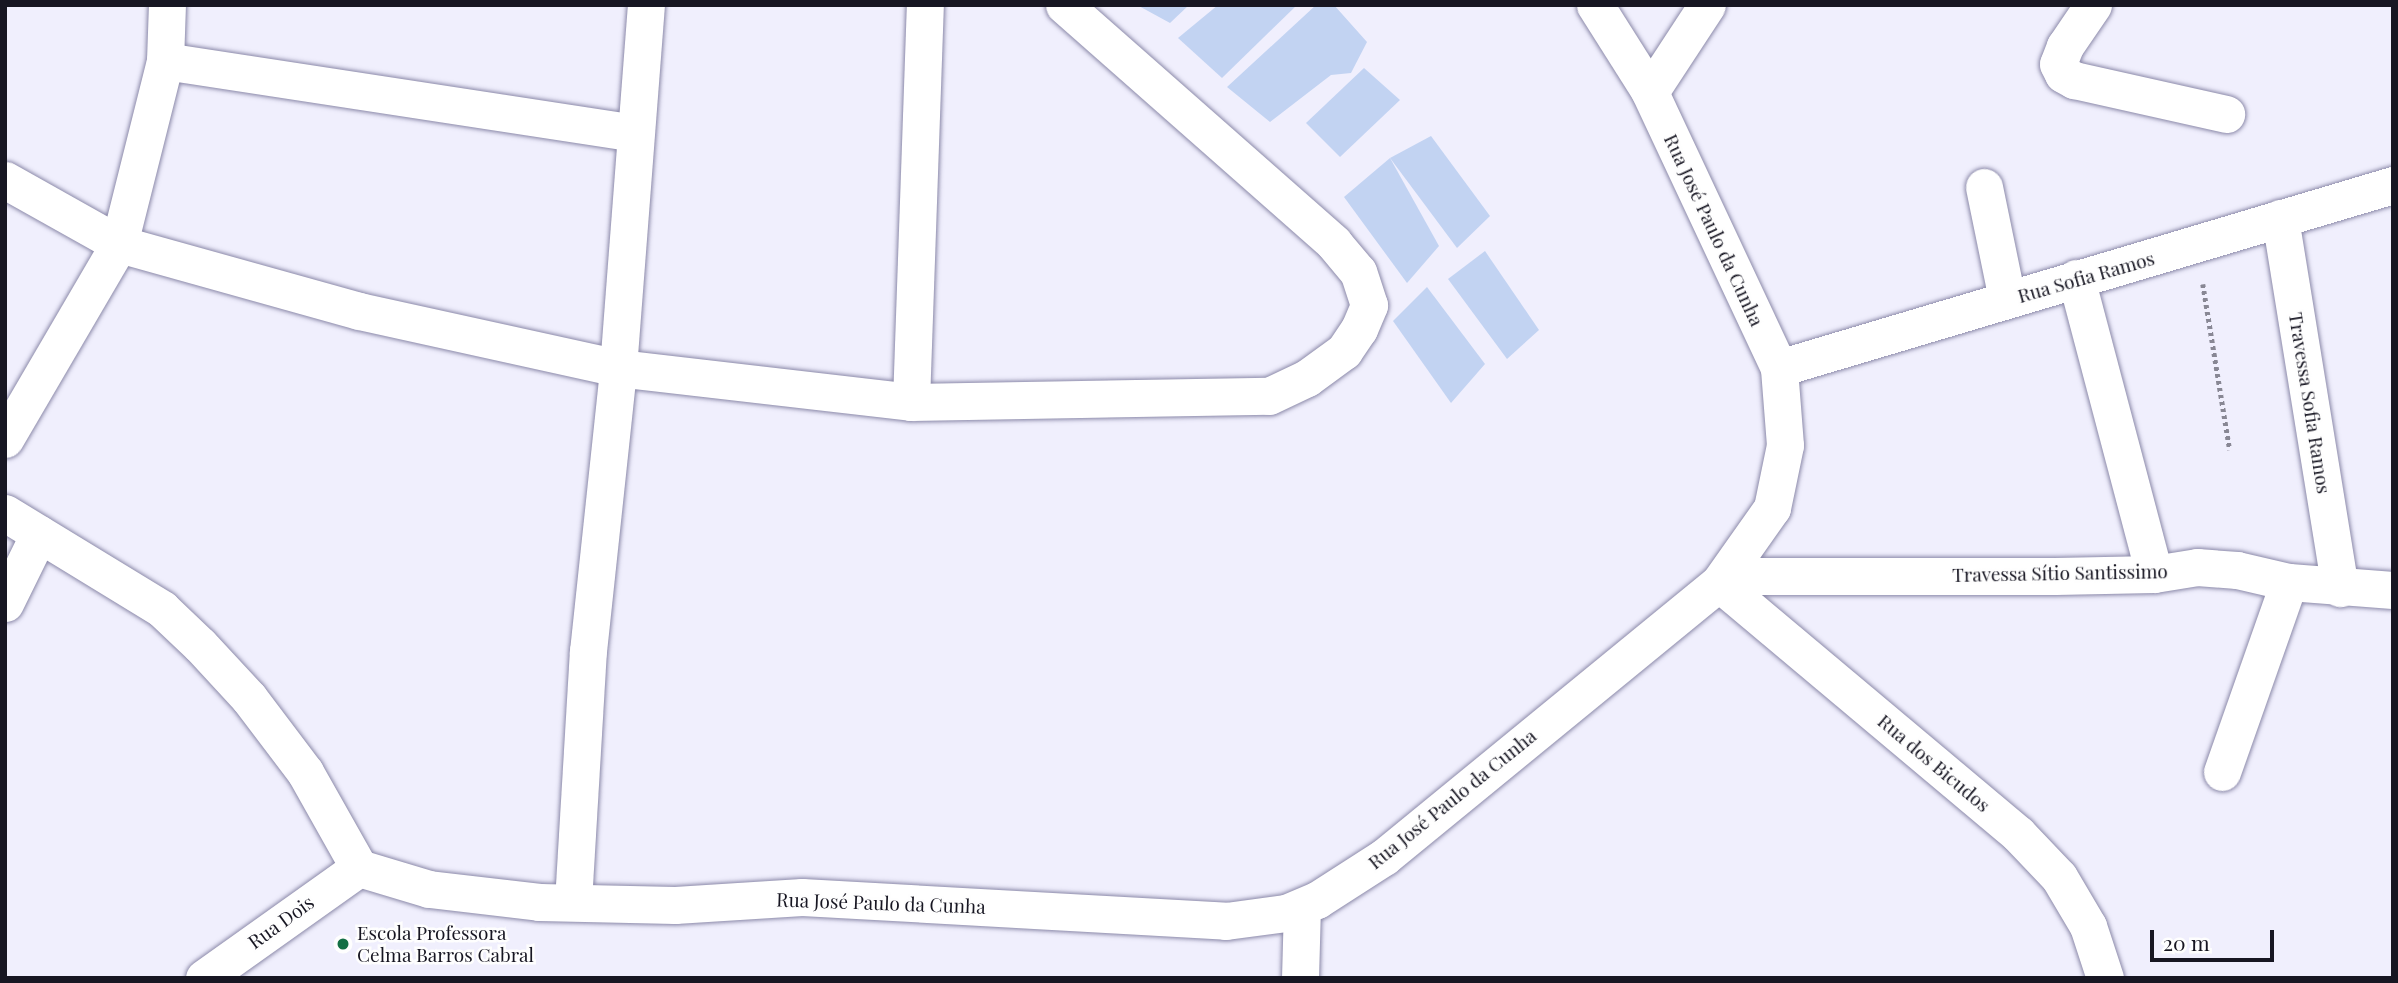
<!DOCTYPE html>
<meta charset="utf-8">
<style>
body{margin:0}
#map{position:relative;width:2398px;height:983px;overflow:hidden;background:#f0effd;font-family:"Playfair Display",serif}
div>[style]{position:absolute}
.building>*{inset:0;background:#c2d3f2}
.path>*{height:4.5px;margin-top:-2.25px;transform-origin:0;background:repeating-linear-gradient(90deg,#888794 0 3.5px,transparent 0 7px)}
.roads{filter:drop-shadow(0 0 2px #8b89a9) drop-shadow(0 0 2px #8b89a9)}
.minor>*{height:37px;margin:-18.5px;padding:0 18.5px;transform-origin:18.5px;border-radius:18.5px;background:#fff}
.dots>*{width:19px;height:19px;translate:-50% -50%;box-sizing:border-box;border:4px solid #fefefe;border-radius:50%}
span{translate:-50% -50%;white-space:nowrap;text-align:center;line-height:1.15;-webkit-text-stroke:5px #fefefe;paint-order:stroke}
.street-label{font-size:19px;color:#171622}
.poi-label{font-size:19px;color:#171622}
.left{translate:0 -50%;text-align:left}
.frame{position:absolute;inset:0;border:7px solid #171622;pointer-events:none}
.scale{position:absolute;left:2150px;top:930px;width:124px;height:32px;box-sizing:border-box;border:4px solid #171622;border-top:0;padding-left:9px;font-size:21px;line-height:24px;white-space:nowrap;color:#171622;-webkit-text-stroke:5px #fefefe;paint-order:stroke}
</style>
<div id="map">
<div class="building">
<div style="clip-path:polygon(1137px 5px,1189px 5px,1170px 23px)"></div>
<div style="clip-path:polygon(1218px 5px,1297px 5px,1222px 78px,1178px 38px)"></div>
<div style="clip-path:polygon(1316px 5px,1334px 5px,1367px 42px,1351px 73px,1331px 75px,1270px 122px,1227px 87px)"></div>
<div style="clip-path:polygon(1364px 68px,1400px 100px,1340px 157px,1306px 123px)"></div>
<div style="clip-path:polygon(1431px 136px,1490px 216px,1457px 248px,1390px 158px)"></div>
<div style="clip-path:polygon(1390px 158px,1439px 246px,1407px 283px,1344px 197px)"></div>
<div style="clip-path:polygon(1485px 251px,1539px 330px,1507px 359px,1448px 279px)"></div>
<div style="clip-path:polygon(1427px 287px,1485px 364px,1451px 403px,1393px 321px)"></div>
</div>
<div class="path">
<div style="left:2203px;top:284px;width:168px;rotate:80.8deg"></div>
</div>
<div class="roads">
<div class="minor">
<div style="left:2093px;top:5px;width:50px;rotate:124.3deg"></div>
<div style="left:2065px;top:46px;width:19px;rotate:111deg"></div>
<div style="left:2058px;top:64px;width:11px;rotate:63deg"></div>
<div style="left:2063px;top:74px;width:13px;rotate:29deg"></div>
<div style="left:2074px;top:80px;width:156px;rotate:12.6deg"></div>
<div style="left:165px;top:61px;width:474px;rotate:8.7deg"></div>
<div style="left:1650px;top:92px;width:104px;rotate:-56.8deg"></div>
<div style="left:5px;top:180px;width:131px;rotate:29.3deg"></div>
<div style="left:119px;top:244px;width:249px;rotate:15.6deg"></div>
<div style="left:359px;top:311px;width:265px;rotate:12.4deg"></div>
<div style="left:618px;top:368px;width:295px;rotate:6.6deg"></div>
<div style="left:911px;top:402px;width:358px;rotate:-1deg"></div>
<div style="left:1269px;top:396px;width:42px;rotate:-25.3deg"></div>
<div style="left:1307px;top:378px;width:46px;rotate:-36.1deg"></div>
<div style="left:1344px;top:351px;width:27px;rotate:-56deg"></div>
<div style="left:1359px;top:329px;width:26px;rotate:-67deg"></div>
<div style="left:1369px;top:305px;width:35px;rotate:-108deg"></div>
<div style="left:1358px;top:272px;width:38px;rotate:-130deg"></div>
<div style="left:1334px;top:243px;width:360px;rotate:-138.6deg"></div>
<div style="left:1984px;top:187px;width:114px;rotate:78.4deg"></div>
<div style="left:2280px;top:218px;width:375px;rotate:80.8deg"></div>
<div style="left:2076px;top:278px;width:306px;rotate:75.2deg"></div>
<div style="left:1779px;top:368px;width:641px;rotate:-16.6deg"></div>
<div style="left:911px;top:402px;width:397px;rotate:-88deg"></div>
<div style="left:5px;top:439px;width:226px;rotate:-59.7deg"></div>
<div style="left:119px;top:244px;width:189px;rotate:-75.9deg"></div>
<div style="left:165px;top:61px;width:56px;rotate:-88deg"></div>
<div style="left:5px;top:513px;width:184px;rotate:31.4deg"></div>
<div style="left:162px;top:609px;width:52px;rotate:43.5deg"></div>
<div style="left:200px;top:645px;width:72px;rotate:47.2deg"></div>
<div style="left:249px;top:698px;width:93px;rotate:52.9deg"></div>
<div style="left:305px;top:772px;width:110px;rotate:60.6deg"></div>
<div style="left:359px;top:868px;width:73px;rotate:16.7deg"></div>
<div style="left:429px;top:889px;width:111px;rotate:6.7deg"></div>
<div style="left:539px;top:902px;width:136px;rotate:1.3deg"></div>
<div style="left:675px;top:905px;width:127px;rotate:-3.6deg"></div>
<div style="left:802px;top:897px;width:425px;rotate:3.2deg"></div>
<div style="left:1226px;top:921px;width:61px;rotate:-7.6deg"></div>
<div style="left:1286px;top:913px;width:34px;rotate:-23deg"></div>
<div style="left:1317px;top:900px;width:80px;rotate:-32.7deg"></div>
<div style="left:1384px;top:857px;width:433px;rotate:-39.3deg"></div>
<div style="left:1719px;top:583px;width:92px;rotate:-54.8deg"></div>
<div style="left:1772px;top:508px;width:64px;rotate:-78.3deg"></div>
<div style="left:1785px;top:445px;width:77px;rotate:-94.5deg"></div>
<div style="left:1779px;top:368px;width:305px;rotate:-115.1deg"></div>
<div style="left:1650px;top:92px;width:103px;rotate:-122.3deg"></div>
<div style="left:1725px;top:576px;width:330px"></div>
<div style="left:2055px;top:576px;width:99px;rotate:-1.2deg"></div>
<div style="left:2154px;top:574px;width:44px;rotate:-9.2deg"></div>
<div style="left:2197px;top:567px;width:40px;rotate:4.3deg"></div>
<div style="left:2237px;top:570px;width:53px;rotate:13deg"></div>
<div style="left:2289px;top:582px;width:104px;rotate:4.4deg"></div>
<div style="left:1719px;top:583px;width:390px;rotate:40deg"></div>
<div style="left:2018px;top:834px;width:59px;rotate:46.4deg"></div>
<div style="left:2059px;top:877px;width:57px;rotate:59.4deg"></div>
<div style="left:2088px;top:926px;width:55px;rotate:71.9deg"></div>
<div style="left:5px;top:603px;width:77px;rotate:-63.8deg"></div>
<div style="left:2222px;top:772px;width:201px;rotate:-70.6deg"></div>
<div style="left:573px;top:902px;width:251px;rotate:-86.6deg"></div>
<div style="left:588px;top:651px;width:285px;rotate:-83.9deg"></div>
<div style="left:618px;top:368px;width:364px;rotate:-85.6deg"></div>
<div style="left:204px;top:978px;width:190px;rotate:-35.4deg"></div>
<div style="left:1300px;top:978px;width:71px;rotate:-88.4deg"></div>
</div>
</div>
<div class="dots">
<div style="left:343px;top:944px;background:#136f44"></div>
</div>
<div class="street-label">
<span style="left:1714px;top:230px;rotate:65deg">Rua José Paulo da Cunha</span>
<span style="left:2086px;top:277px;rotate:-16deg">Rua Sofia Ramos</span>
<span style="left:2310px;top:403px;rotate:81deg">Travessa Sofia Ramos</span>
<span style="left:2060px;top:573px;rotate:-1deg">Travessa Sítio Santissimo</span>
<span style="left:1934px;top:763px;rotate:40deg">Rua dos Bicudos</span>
<span style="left:1452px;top:799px;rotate:-39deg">Rua José Paulo da Cunha</span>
<span style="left:881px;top:903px;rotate:2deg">Rua José Paulo da Cunha</span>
<span style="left:281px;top:922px;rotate:-36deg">Rua Dois</span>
</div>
<div class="poi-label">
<span class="left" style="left:357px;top:944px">Escola Professora<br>Celma Barros Cabral</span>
</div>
<div class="frame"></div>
<div class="scale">20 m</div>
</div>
